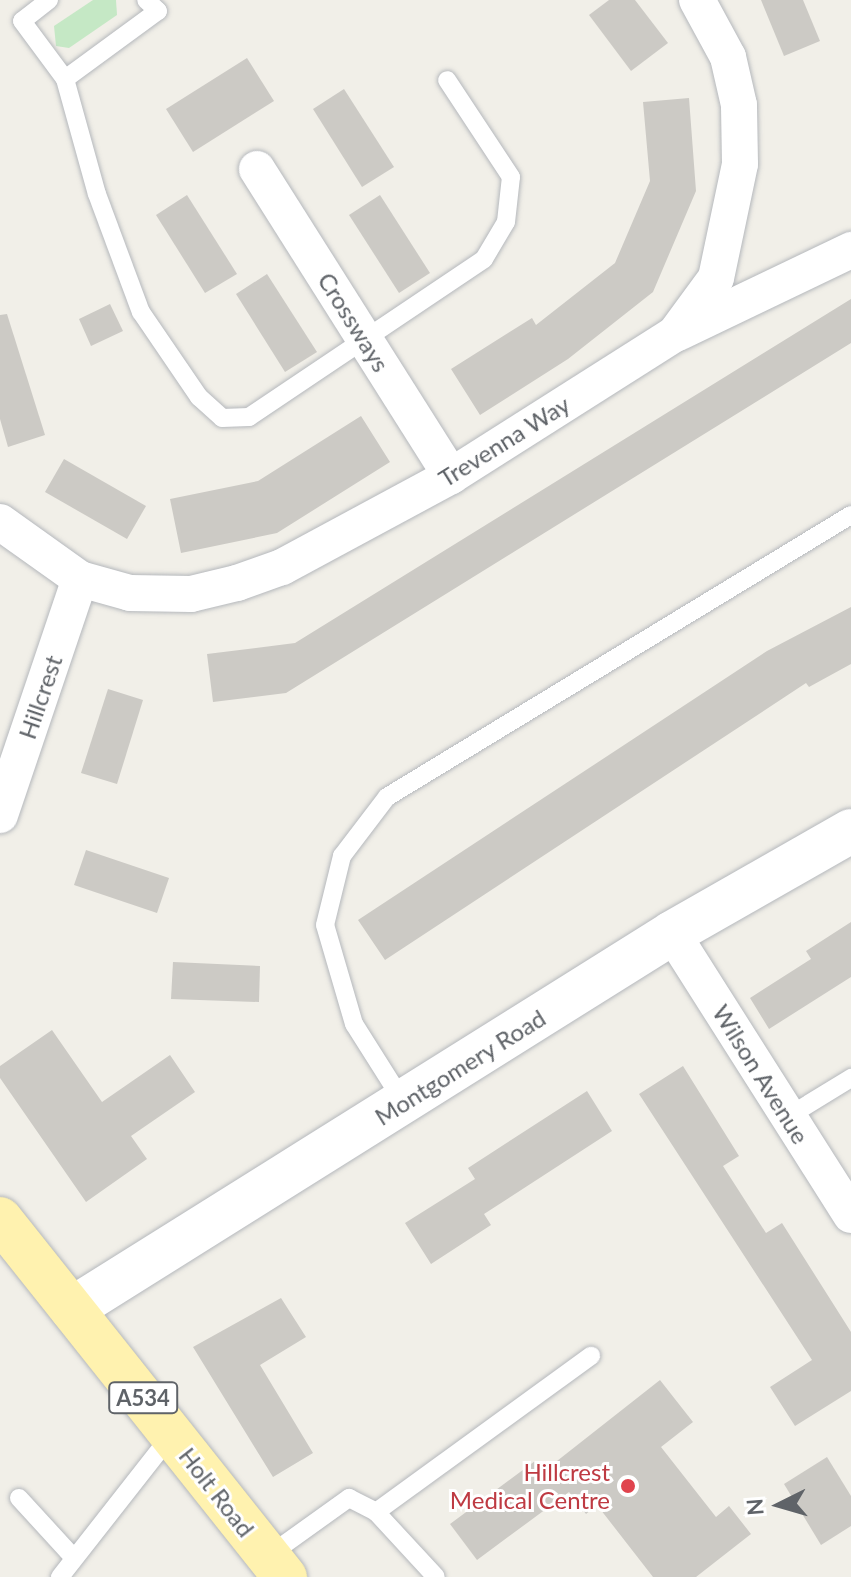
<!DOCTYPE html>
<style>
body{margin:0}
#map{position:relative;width:851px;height:1577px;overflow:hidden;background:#f1efe8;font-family:Lato,sans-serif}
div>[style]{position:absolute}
.green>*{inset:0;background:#c5e8c5}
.building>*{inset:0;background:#cccac5}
.roads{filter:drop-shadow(0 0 2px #b5b8bc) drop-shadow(0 0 2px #b5b8bc)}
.lane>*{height:18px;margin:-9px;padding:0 9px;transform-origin:9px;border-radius:9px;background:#fff}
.street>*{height:36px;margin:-18px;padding:0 18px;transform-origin:18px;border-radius:18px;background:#fff}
.secondary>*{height:44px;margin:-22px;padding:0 22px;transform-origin:22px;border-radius:22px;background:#fff}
.primary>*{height:44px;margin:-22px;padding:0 22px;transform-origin:22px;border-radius:22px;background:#fff2af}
.dots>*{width:22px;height:22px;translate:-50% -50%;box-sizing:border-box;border:4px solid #fff;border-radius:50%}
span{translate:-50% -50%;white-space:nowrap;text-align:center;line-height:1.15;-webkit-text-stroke:6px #fff;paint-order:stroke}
.shield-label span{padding:2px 6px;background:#fff;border:2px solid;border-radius:6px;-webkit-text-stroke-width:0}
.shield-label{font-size:22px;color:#5f6368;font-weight:700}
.street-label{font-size:24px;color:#5f6368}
.health-label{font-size:24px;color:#be3a42}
.right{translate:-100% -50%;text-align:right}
.north{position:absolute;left:739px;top:1465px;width:80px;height:80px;-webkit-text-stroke:6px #fff;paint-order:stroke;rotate:265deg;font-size:22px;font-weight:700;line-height:32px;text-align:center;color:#5f6368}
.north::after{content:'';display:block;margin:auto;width:28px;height:36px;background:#5f6368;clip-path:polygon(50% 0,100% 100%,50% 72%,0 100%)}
</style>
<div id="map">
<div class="green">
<div style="clip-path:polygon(93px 0,116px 0,117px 15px,69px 48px,56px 46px,54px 26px)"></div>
</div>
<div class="building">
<div style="clip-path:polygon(609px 0,635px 0,668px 43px,631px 71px,589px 15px)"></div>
<div style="clip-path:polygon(761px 0,803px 0,820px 41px,784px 56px)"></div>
<div style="clip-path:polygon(247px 58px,274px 101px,193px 152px,166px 109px)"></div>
<div style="clip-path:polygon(344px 89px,394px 167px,362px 187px,313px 109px)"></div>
<div style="clip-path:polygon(689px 98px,696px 191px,653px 292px,568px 359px,480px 415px,451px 369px,532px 318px,536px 325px,615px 263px,650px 181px,643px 102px)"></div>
<div style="clip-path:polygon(187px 195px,237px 274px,205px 293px,156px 215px)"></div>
<div style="clip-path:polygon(380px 195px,430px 273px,399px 293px,349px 215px)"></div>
<div style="clip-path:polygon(267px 274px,317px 352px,285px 372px,236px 294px)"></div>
<div style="clip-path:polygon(851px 299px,851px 343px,286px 693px,213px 702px,207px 654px,295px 643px)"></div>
<div style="clip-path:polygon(110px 304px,123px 331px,91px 346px,79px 319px)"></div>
<div style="clip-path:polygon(7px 314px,45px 435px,8px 447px,0 419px,0 315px)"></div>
<div style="clip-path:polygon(361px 416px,390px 462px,277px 533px,181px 553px,170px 499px,258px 481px)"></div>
<div style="clip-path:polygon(64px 459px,146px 506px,127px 539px,45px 492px)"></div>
<div style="clip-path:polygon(851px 607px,851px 664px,809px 687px,806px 683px,385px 960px,358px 920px,767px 651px)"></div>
<div style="clip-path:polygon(108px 689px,143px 700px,117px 784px,81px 773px)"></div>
<div style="clip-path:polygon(86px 850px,169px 878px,157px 913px,74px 885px)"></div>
<div style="clip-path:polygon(851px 922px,851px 977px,769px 1029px,750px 998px,811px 959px,806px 951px)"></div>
<div style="clip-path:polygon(173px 962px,260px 966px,259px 1002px,171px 999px)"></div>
<div style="clip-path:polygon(52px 1030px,102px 1102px,170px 1055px,195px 1092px,131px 1136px,147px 1159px,86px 1202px,0 1078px,0 1066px)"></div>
<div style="clip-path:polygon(683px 1066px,739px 1156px,723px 1166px,766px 1233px,782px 1223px,851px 1332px,851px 1391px,795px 1426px,770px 1387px,812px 1360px,639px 1094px)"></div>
<div style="clip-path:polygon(587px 1091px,612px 1131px,484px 1214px,491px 1225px,431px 1264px,405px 1223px,475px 1179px,468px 1168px)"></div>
<div style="clip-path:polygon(281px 1298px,306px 1337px,260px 1365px,313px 1453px,273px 1477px,193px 1347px)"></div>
<div style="clip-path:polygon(660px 1380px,693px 1422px,661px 1447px,716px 1517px,729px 1506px,751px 1534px,696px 1577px,653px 1577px,597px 1505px,586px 1514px,569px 1492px,477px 1560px,450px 1524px,535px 1461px,543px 1472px)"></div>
<div style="clip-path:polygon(827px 1457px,851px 1496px,851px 1526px,821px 1545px,784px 1484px)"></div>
</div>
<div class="roads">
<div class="lane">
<div style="left:49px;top:0;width:34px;rotate:142deg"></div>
<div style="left:22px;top:21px;width:72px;rotate:53.4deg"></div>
<div style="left:65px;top:79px;width:119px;rotate:74.5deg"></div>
<div style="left:97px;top:194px;width:126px;rotate:69.6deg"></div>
<div style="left:141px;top:312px;width:103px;rotate:55.7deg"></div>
<div style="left:199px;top:397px;width:31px;rotate:42deg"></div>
<div style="left:222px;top:418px;width:27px;rotate:-2deg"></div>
<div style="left:249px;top:417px;width:283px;rotate:-33.9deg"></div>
<div style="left:484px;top:259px;width:43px;rotate:-59.3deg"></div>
<div style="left:506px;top:222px;width:45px;rotate:-83.7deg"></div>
<div style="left:511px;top:177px;width:116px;rotate:-123.4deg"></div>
<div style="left:65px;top:79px;width:115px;rotate:-36.2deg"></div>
<div style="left:158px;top:11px;width:16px;rotate:-137deg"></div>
<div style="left:404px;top:1103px;width:93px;rotate:-122.3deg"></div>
<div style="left:354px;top:1024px;width:103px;rotate:-106.3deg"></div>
<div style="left:325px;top:925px;width:71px;rotate:-76.2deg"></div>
<div style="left:342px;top:856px;width:74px;rotate:-52.7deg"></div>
<div style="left:387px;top:797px;width:543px;rotate:-31.29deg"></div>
<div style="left:789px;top:1116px;width:73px;rotate:-31.5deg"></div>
<div style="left:19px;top:1498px;width:81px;rotate:47.5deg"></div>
<div style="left:376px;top:1512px;width:88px;rotate:47.3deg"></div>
<div style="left:268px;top:1556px;width:100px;rotate:-35.6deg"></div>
<div style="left:349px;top:1498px;width:30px;rotate:27deg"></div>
<div style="left:376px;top:1512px;width:266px;rotate:-36deg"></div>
<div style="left:60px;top:1577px;width:182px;rotate:-51.9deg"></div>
</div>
<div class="street">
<div style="left:257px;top:169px;width:363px;rotate:57.7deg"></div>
<div style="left:680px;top:332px;width:190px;rotate:-25.6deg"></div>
<div style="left:0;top:522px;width:98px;rotate:35.5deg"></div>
<div style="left:80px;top:579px;width:52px;rotate:15.6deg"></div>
<div style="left:130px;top:593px;width:61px;rotate:0.9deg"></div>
<div style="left:191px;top:594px;width:47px;rotate:-13.4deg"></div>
<div style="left:237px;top:583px;width:48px;rotate:-19.6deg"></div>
<div style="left:282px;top:567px;width:192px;rotate:-28.3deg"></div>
<div style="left:451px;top:476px;width:265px;rotate:-32.4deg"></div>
<div style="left:675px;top:334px;width:69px;rotate:-53.8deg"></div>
<div style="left:716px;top:278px;width:116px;rotate:-78.1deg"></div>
<div style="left:740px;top:164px;width:59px;rotate:-91deg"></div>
<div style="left:739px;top:105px;width:49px;rotate:-102.9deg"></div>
<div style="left:728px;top:57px;width:65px;rotate:-118.5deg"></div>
<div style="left:0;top:815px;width:249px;rotate:-71.3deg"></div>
<div style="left:672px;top:933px;width:334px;rotate:57.6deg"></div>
</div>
<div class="secondary">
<div style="left:72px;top:1309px;width:708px;rotate:-32.07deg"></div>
<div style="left:672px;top:933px;width:206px;rotate:-29.7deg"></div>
</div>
<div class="primary">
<div style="left:0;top:1219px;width:458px;rotate:51.5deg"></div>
</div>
</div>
<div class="dots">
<div style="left:628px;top:1486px;background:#e0444e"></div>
</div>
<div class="shield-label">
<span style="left:143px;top:1398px">A534</span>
</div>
<div class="street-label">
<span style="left:354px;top:322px;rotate:58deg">Crossways</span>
<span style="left:504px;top:441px;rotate:-32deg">Trevenna Way</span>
<span style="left:40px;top:697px;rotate:-71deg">Hillcrest</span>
<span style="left:460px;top:1067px;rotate:-32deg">Montgomery Road</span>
<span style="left:761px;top:1074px;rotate:58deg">Wilson Avenue</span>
<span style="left:217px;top:1492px;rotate:52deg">Holt Road</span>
</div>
<div class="health-label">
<span class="right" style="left:610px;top:1486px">Hillcrest<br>Medical Centre</span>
</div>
<div class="north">N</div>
</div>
